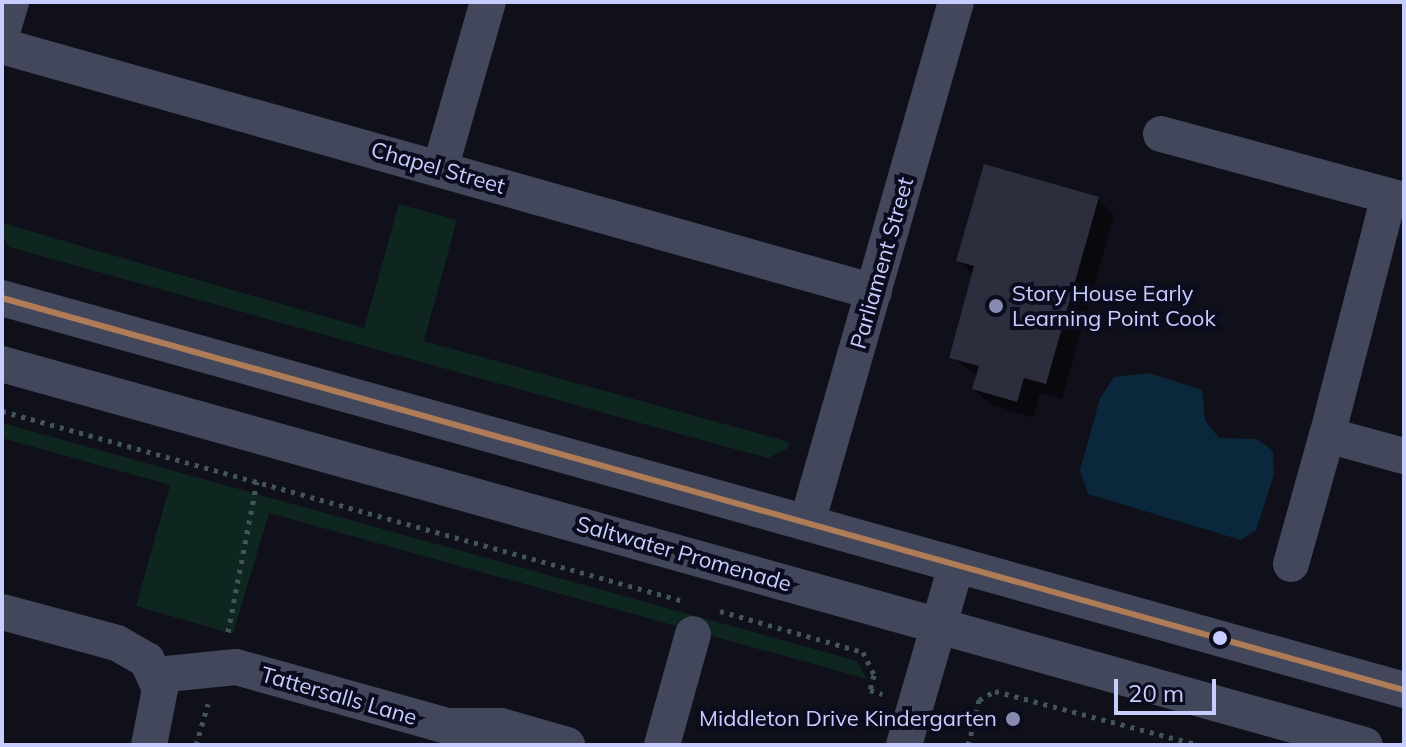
<!DOCTYPE html>
<style>
body{margin:0}
#map{position:relative;width:1406px;height:747px;overflow:hidden;background:#0f101a;font-family:Mulish,sans-serif}
div>[style]{position:absolute}
.green>*{inset:0;background:#0e2520}
.water>*{inset:0;background:#0a273c}
.shadow>*{inset:0;background:#0007}
.building>*{inset:0;background:#2c2d3d}
.path>*{height:5px;margin-top:-2.5px;transform-origin:0;background:repeating-linear-gradient(90deg,#42555d 0 4px,transparent 0 10px)}
.minor>*{height:36px;margin:-18px;padding:0 18px;transform-origin:18px;border-radius:18px;background:#43475b}
.bus-1>*{height:6px;margin:-3px;padding:0 3px;transform-origin:3px;border-radius:3px;background:#b07c57}
.dots>*{width:22px;height:22px;translate:-50% -50%;box-sizing:border-box;border:4px solid #0b0c1e;border-radius:50%}
span{translate:-50% -50%;white-space:nowrap;text-align:center;line-height:1.15;-webkit-text-stroke:8px #0b0c1e;paint-order:stroke}
.street-label{font-size:22px;color:#c8cdff}
.poi-label{font-size:22px;color:#c8cdff}
.left{translate:0 -50%;text-align:left}
.right{translate:-100% -50%;text-align:right}
.frame{position:absolute;inset:0;border:4px solid #c8cdff;pointer-events:none}
.scale{position:absolute;left:1114px;top:679px;width:102px;height:36px;box-sizing:border-box;border:4px solid #c8cdff;border-top:0;padding-left:10px;font-size:24px;line-height:28px;white-space:nowrap;color:#c8cdff;-webkit-text-stroke:6px #0b0c1e;paint-order:stroke}
</style>
<div id="map">
<div class="green">
<div style="clip-path:polygon(399px 204px,457px 220px,424px 341px,789px 442px,788px 448px,768px 458px,723px 446px,9px 247px,2px 235px,2px 223px,364px 328px)"></div>
<div style="clip-path:polygon(2px 423px,857px 661px,867px 679px,269px 513px,233px 634px,136px 606px,170px 485px,2px 438px)"></div>
</div>
<div class="water">
<div style="clip-path:polygon(1149px 373px,1202px 390px,1205px 420px,1219px 438px,1257px 439px,1273px 451px,1274px 475px,1256px 530px,1241px 540px,1088px 494px,1080px 470px,1100px 398px,1114px 377px)"></div>
</div>
<div class="shadow">
<div style="clip-path:polygon(1098px 199px,1114px 215px,1062px 399px,1040px 393px,1033px 417px,991px 405px,974px 389px,978px 376px,951px 357px,974px 276px,958px 260px)"></div>
</div>
<div class="building">
<div style="clip-path:polygon(984px 164px,1099px 197px,1046px 384px,1024px 378px,1017px 402px,972px 389px,979px 366px,949px 358px,974px 266px,956px 261px)"></div>
</div>
<div class="path">
<div style="left:2px;top:411px;width:708px;rotate:15.57deg"></div>
<div style="left:720px;top:611px;width:149px;rotate:16deg"></div>
<div style="left:863px;top:652px;width:25px;rotate:64deg"></div>
<div style="left:874px;top:675px;width:16px;rotate:105deg"></div>
<div style="left:870px;top:690px;width:13px;rotate:18deg"></div>
<div style="left:228px;top:632px;width:153px;rotate:-79.1deg"></div>
<div style="left:949px;top:716px;width:26px;rotate:16deg"></div>
<div style="left:974px;top:723px;width:24px;rotate:-78deg"></div>
<div style="left:979px;top:700px;width:18px;rotate:-29deg"></div>
<div style="left:995px;top:691px;width:211px;rotate:14.8deg"></div>
<div style="left:196px;top:745px;width:43px;rotate:-73.7deg"></div>
<div style="left:968px;top:745px;width:23px;rotate:-75deg"></div>
</div>
<div class="minor">
<div style="left:2px;top:32px;width:31px;rotate:-73deg"></div>
<div style="left:2px;top:46px;width:906px;rotate:15.75deg"></div>
<div style="left:1161px;top:134px;width:252px;rotate:15.2deg"></div>
<div style="left:440px;top:169px;width:174px;rotate:-74deg"></div>
<div style="left:1389px;top:196px;width:247px;rotate:104.5deg"></div>
<div style="left:1327px;top:435px;width:80px;rotate:15.3deg"></div>
<div style="left:2px;top:298px;width:1456px;rotate:15.62deg"></div>
<div style="left:2px;top:364px;width:1415px;rotate:15.62deg"></div>
<div style="left:807px;top:523px;width:542px;rotate:-74.04deg"></div>
<div style="left:1291px;top:564px;width:134px;rotate:-74.4deg"></div>
<div style="left:2px;top:612px;width:119px;rotate:15.1deg"></div>
<div style="left:117px;top:643px;width:34px;rotate:30deg"></div>
<div style="left:147px;top:660px;width:32px;rotate:66deg"></div>
<div style="left:160px;top:689px;width:57px;rotate:101.1deg"></div>
<div style="left:157px;top:675px;width:79px;rotate:-5.8deg"></div>
<div style="left:236px;top:667px;width:219px;rotate:15.6deg"></div>
<div style="left:447px;top:726px;width:54px"></div>
<div style="left:501px;top:726px;width:69px;rotate:16.1deg"></div>
<div style="left:662px;top:745px;width:115px;rotate:-74.4deg"></div>
<div style="left:904px;top:745px;width:186px;rotate:-73.8deg"></div>
</div>
<div class="bus-1">
<div style="left:2px;top:298px;width:1456px;rotate:15.62deg"></div>
</div>
<div class="dots">
<div style="left:996px;top:306px;background:#878baf"></div>
<div style="left:1220px;top:638px;background:#c8cdff"></div>
<div style="left:1013px;top:719px;background:#878baf"></div>
</div>
<div class="street-label">
<span style="left:438px;top:168px;rotate:16deg">Chapel Street</span>
<span style="left:882px;top:263px;rotate:-74deg">Parliament Street</span>
<span style="left:684px;top:554px;rotate:16deg">Saltwater Promenade</span>
<span style="left:339px;top:696px;rotate:16deg">Tattersalls Lane</span>
</div>
<div class="poi-label">
<span class="left" style="left:1012px;top:306px">Story House Early<br>Learning Point Cook</span>
<span class="right" style="left:997px;top:719px">Middleton Drive Kindergarten</span>
</div>
<div class="frame"></div>
<div class="scale">20 m</div>
</div>
